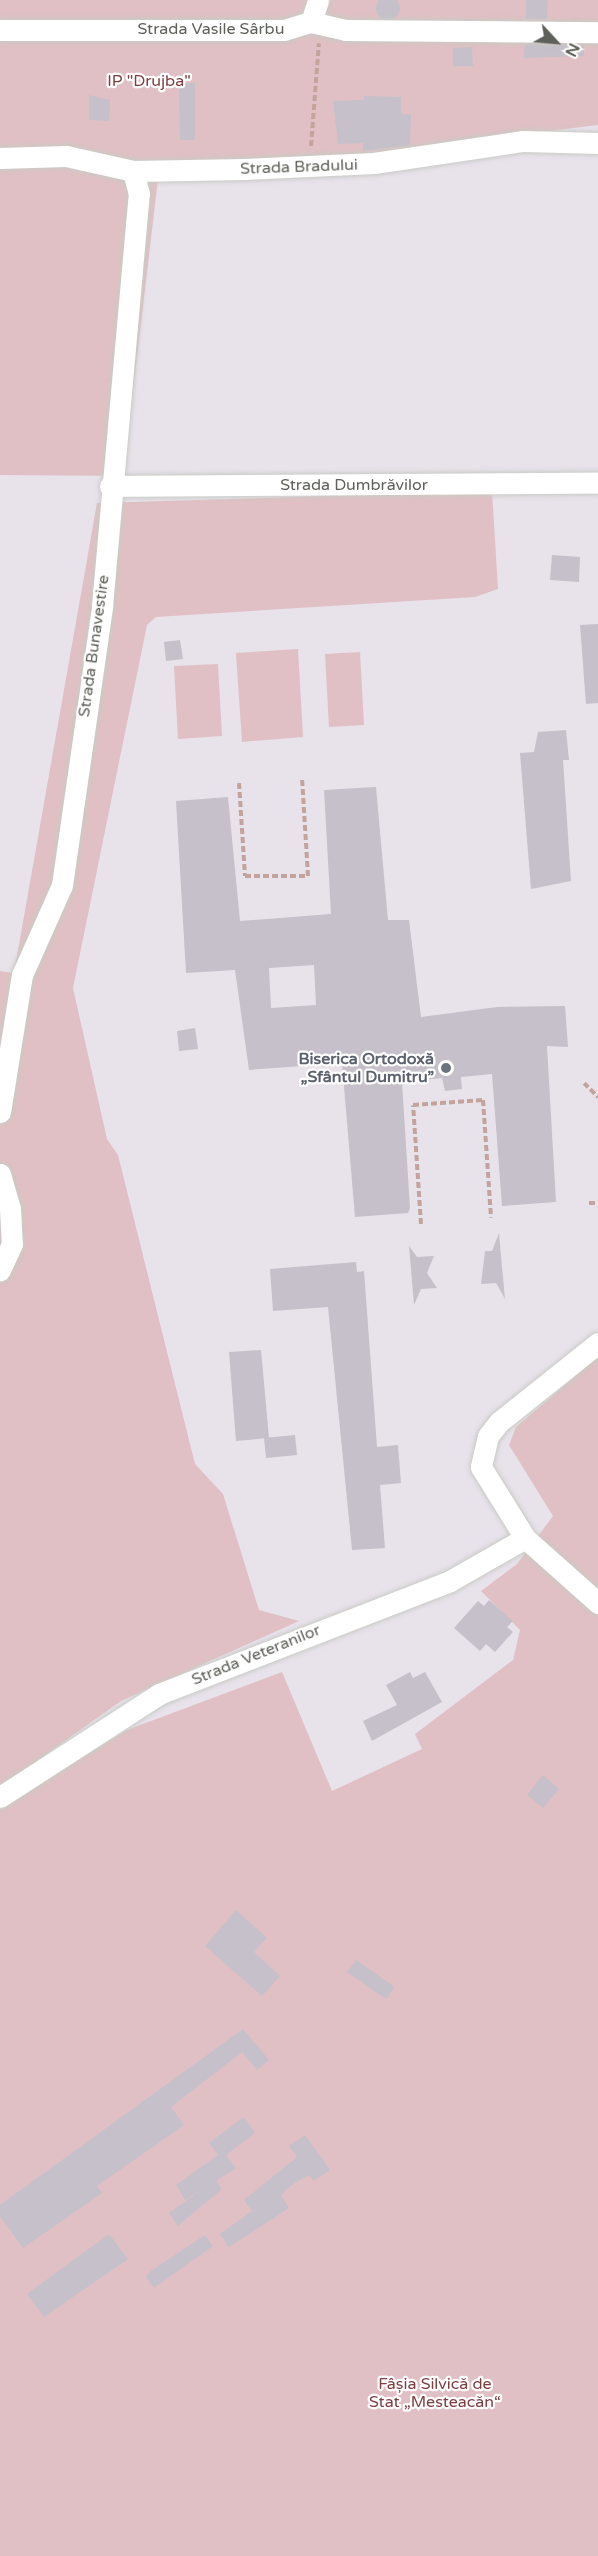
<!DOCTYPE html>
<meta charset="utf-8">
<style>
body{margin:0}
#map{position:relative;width:598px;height:2556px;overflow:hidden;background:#e8e2eb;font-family:"Varela Round",sans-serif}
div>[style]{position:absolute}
.green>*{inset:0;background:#e0c0c4}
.building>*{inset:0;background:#c5c0c9}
.round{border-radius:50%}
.path>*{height:4px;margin-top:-2px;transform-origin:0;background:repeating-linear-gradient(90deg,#c3a39c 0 6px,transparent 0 9px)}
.roads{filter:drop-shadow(0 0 2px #c8cbc5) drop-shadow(0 0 2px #c8cbc5)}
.minor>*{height:21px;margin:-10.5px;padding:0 10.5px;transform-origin:10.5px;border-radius:10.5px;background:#fff}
.dots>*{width:16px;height:16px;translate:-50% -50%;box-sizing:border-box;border:3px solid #fff;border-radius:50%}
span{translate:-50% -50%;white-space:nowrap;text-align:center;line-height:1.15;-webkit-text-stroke:4.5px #fff;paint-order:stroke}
.street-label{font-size:16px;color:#5e615a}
.park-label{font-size:16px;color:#7d3d41}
.worship-label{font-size:16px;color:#5b616d;font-weight:700}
.right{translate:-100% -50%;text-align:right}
.north{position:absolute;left:526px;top:12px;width:60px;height:60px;-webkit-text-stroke:4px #fff;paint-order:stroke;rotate:116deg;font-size:16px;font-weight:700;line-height:24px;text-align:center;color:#5e615a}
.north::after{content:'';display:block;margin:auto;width:21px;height:27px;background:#5e615a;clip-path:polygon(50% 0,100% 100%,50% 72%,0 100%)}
</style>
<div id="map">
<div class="green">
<div style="clip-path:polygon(0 0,598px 0,598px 125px,158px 179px,123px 476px,0 475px)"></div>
<div style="clip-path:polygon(492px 491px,498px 589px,475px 597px,156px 617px,147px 625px,73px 988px,107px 1139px,118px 1155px,195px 1464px,223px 1494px,259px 1610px,299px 1621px,121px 1701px,0 1787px,0 971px,14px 973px,97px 503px)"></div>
<div style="clip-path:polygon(298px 649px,303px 737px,242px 742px,236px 653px)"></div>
<div style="clip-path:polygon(360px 652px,364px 725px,329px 727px,325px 654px)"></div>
<div style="clip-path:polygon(218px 664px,222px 736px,178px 739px,174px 666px)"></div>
<div style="clip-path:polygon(598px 1357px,598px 2556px,0 2556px,0 1809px,127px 1730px,282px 1672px,332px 1791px,422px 1749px,415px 1734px,513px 1660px,520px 1630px,481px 1591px,517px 1564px,553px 1516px,509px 1445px,516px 1427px)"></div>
</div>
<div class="building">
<div class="round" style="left:376px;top:-4px;width:24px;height:24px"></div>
<div style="clip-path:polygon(526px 0,548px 0,547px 19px,526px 19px)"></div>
<div style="clip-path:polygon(525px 44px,584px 45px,584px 56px,524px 58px)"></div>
<div style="clip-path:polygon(472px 47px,473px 66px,453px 66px,453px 48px)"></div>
<div style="clip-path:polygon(179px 83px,195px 83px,195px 140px,180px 140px)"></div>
<div style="clip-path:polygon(89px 95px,110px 100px,109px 121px,89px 120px)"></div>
<div style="clip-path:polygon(364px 96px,401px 97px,401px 114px,411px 114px,410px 145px,363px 151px,363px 143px,338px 144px,333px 101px,364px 100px)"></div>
<div style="clip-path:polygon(552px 555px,580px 557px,579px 582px,550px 580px)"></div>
<div style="clip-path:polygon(598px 624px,598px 703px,586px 704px,580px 625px)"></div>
<div style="clip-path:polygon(180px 640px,183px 659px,166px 661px,164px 642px)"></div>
<div style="clip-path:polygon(566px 730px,569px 760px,563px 760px,571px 881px,531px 889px,520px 753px,534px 752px,538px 732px)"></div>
<div style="clip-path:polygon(evenodd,376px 787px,388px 920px,409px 920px,421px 1017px,497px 1007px,565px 1006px,568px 1047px,547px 1046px,556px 1202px,502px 1206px,492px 1074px,461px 1077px,462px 1089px,445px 1091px,442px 1078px,402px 1082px,410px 1208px,408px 1213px,355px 1217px,342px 1063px,249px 1070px,235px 970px,186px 973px,176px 801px,228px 797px,240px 921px,331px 914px,324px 790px,376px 787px,314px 965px,316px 1005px,271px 1008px,269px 968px,314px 965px)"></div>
<div style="clip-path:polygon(195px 1028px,198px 1049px,179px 1051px,177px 1031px)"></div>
<div style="clip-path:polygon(499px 1233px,502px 1267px,505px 1299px,496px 1283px,481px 1284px,485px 1251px,492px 1251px)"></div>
<div style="clip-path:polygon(409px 1246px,417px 1257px,434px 1256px,427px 1273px,437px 1288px,421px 1289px,414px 1305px)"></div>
<div style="clip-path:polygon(356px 1262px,357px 1272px,364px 1271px,377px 1447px,398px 1445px,401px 1483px,380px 1485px,385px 1548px,352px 1550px,328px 1307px,273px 1311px,270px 1269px)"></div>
<div style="clip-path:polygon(261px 1350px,269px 1438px,236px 1441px,229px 1352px)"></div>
<div style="clip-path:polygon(295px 1435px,297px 1455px,266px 1458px,264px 1438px)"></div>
<div style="clip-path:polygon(489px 1600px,513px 1621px,507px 1627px,513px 1632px,495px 1652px,486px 1644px,480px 1651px,454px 1628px,478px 1601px,484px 1606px)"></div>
<div style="clip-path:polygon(410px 1672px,413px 1678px,425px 1672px,442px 1702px,372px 1741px,363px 1721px,397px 1705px,386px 1685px)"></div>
<div style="clip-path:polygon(543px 1775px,559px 1789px,543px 1808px,527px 1795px)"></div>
<div style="clip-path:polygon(236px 1910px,267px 1938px,254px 1952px,280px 1976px,262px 1996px,205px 1946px)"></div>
<div style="clip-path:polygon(356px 1960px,395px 1987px,386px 1999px,347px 1972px)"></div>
<div style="clip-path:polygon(243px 2029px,269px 2060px,257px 2070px,242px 2052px,171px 2107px,184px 2125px,97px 2186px,102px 2193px,23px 2248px,0 2216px,0 2205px)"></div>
<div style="clip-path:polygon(244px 2117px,255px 2133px,226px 2155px,236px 2168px,216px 2181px,222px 2189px,178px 2226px,169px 2213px,205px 2187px,185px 2200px,176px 2185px,218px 2155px,209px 2143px)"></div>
<div style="clip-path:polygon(305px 2135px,330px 2170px,314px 2181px,309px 2175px,293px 2184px,281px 2195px,289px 2208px,229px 2247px,220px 2234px,252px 2211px,244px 2200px,297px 2157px,289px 2146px)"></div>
<div style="clip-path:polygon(109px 2234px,128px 2259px,44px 2317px,27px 2294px)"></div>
<div style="clip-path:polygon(205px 2235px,213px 2246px,154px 2288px,146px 2277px,151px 2271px)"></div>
</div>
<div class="path">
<div style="left:311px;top:146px;width:103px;rotate:-85.6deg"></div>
<div style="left:239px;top:783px;width:93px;rotate:86.3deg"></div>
<div style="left:245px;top:876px;width:63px"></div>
<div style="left:308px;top:876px;width:97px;rotate:-93.5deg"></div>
<div style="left:584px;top:1083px;width:20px;rotate:45deg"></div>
<div style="left:589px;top:1203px;width:9px"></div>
<div style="left:421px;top:1224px;width:119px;rotate:-93.8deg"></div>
<div style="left:413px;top:1105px;width:70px;rotate:-4.1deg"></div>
<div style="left:483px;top:1100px;width:118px;rotate:86.1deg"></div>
</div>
<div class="roads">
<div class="minor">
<div style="left:311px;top:22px;width:23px;rotate:-72deg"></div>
<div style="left:0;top:30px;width:284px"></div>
<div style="left:284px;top:30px;width:28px;rotate:-17deg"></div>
<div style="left:311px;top:22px;width:35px;rotate:13deg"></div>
<div style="left:345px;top:30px;width:253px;rotate:0.5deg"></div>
<div style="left:0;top:158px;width:66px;rotate:-1.7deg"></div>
<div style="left:66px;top:156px;width:69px;rotate:12.6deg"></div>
<div style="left:133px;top:171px;width:111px;rotate:-1deg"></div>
<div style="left:244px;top:169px;width:130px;rotate:-2.6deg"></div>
<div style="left:374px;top:163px;width:151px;rotate:-8.4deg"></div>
<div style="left:523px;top:141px;width:75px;rotate:1.5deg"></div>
<div style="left:110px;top:486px;width:488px;rotate:-0.4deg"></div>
<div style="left:0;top:1112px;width:139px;rotate:-80.9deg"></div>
<div style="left:22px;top:975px;width:98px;rotate:-66deg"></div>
<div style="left:62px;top:885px;width:282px;rotate:-81.8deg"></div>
<div style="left:102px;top:606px;width:414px;rotate:-84.9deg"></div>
<div style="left:139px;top:194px;width:24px;rotate:-105deg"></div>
<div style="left:0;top:1174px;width:35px;rotate:74deg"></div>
<div style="left:10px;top:1208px;width:36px;rotate:87deg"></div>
<div style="left:12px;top:1244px;width:29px;rotate:115deg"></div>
<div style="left:598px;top:1343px;width:127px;rotate:141.4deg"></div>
<div style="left:499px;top:1422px;width:18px;rotate:128deg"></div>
<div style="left:488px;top:1436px;width:32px;rotate:103deg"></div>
<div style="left:481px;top:1467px;width:84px;rotate:58.2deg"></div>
<div style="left:525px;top:1538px;width:98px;rotate:41.7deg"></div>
<div style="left:0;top:1797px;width:189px;rotate:-32.9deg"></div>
<div style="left:159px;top:1694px;width:312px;rotate:-21.2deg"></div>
<div style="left:450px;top:1581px;width:86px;rotate:-29.8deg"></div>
</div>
</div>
<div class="dots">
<div style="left:446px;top:1068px;background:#6b7280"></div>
</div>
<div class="street-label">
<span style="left:211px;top:29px">Strada Vasile Sârbu</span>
<span style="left:299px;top:167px;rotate:-2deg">Strada Bradului</span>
<span style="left:354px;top:485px">Strada Dumbrăvilor</span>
<span style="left:94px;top:646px;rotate:-82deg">Strada Bunavestire</span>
<span style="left:256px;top:1655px;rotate:-22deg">Strada Veteranilor</span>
</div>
<div class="park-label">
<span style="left:149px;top:81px">IP "Drujba"</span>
<span style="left:435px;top:2393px">Fâșia Silvică de<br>Stat „Mesteacăn“</span>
</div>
<div class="worship-label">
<span class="right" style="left:434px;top:1068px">Biserica Ortodoxă<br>„Sfântul Dumitru”</span>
</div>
<div class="north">N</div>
</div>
